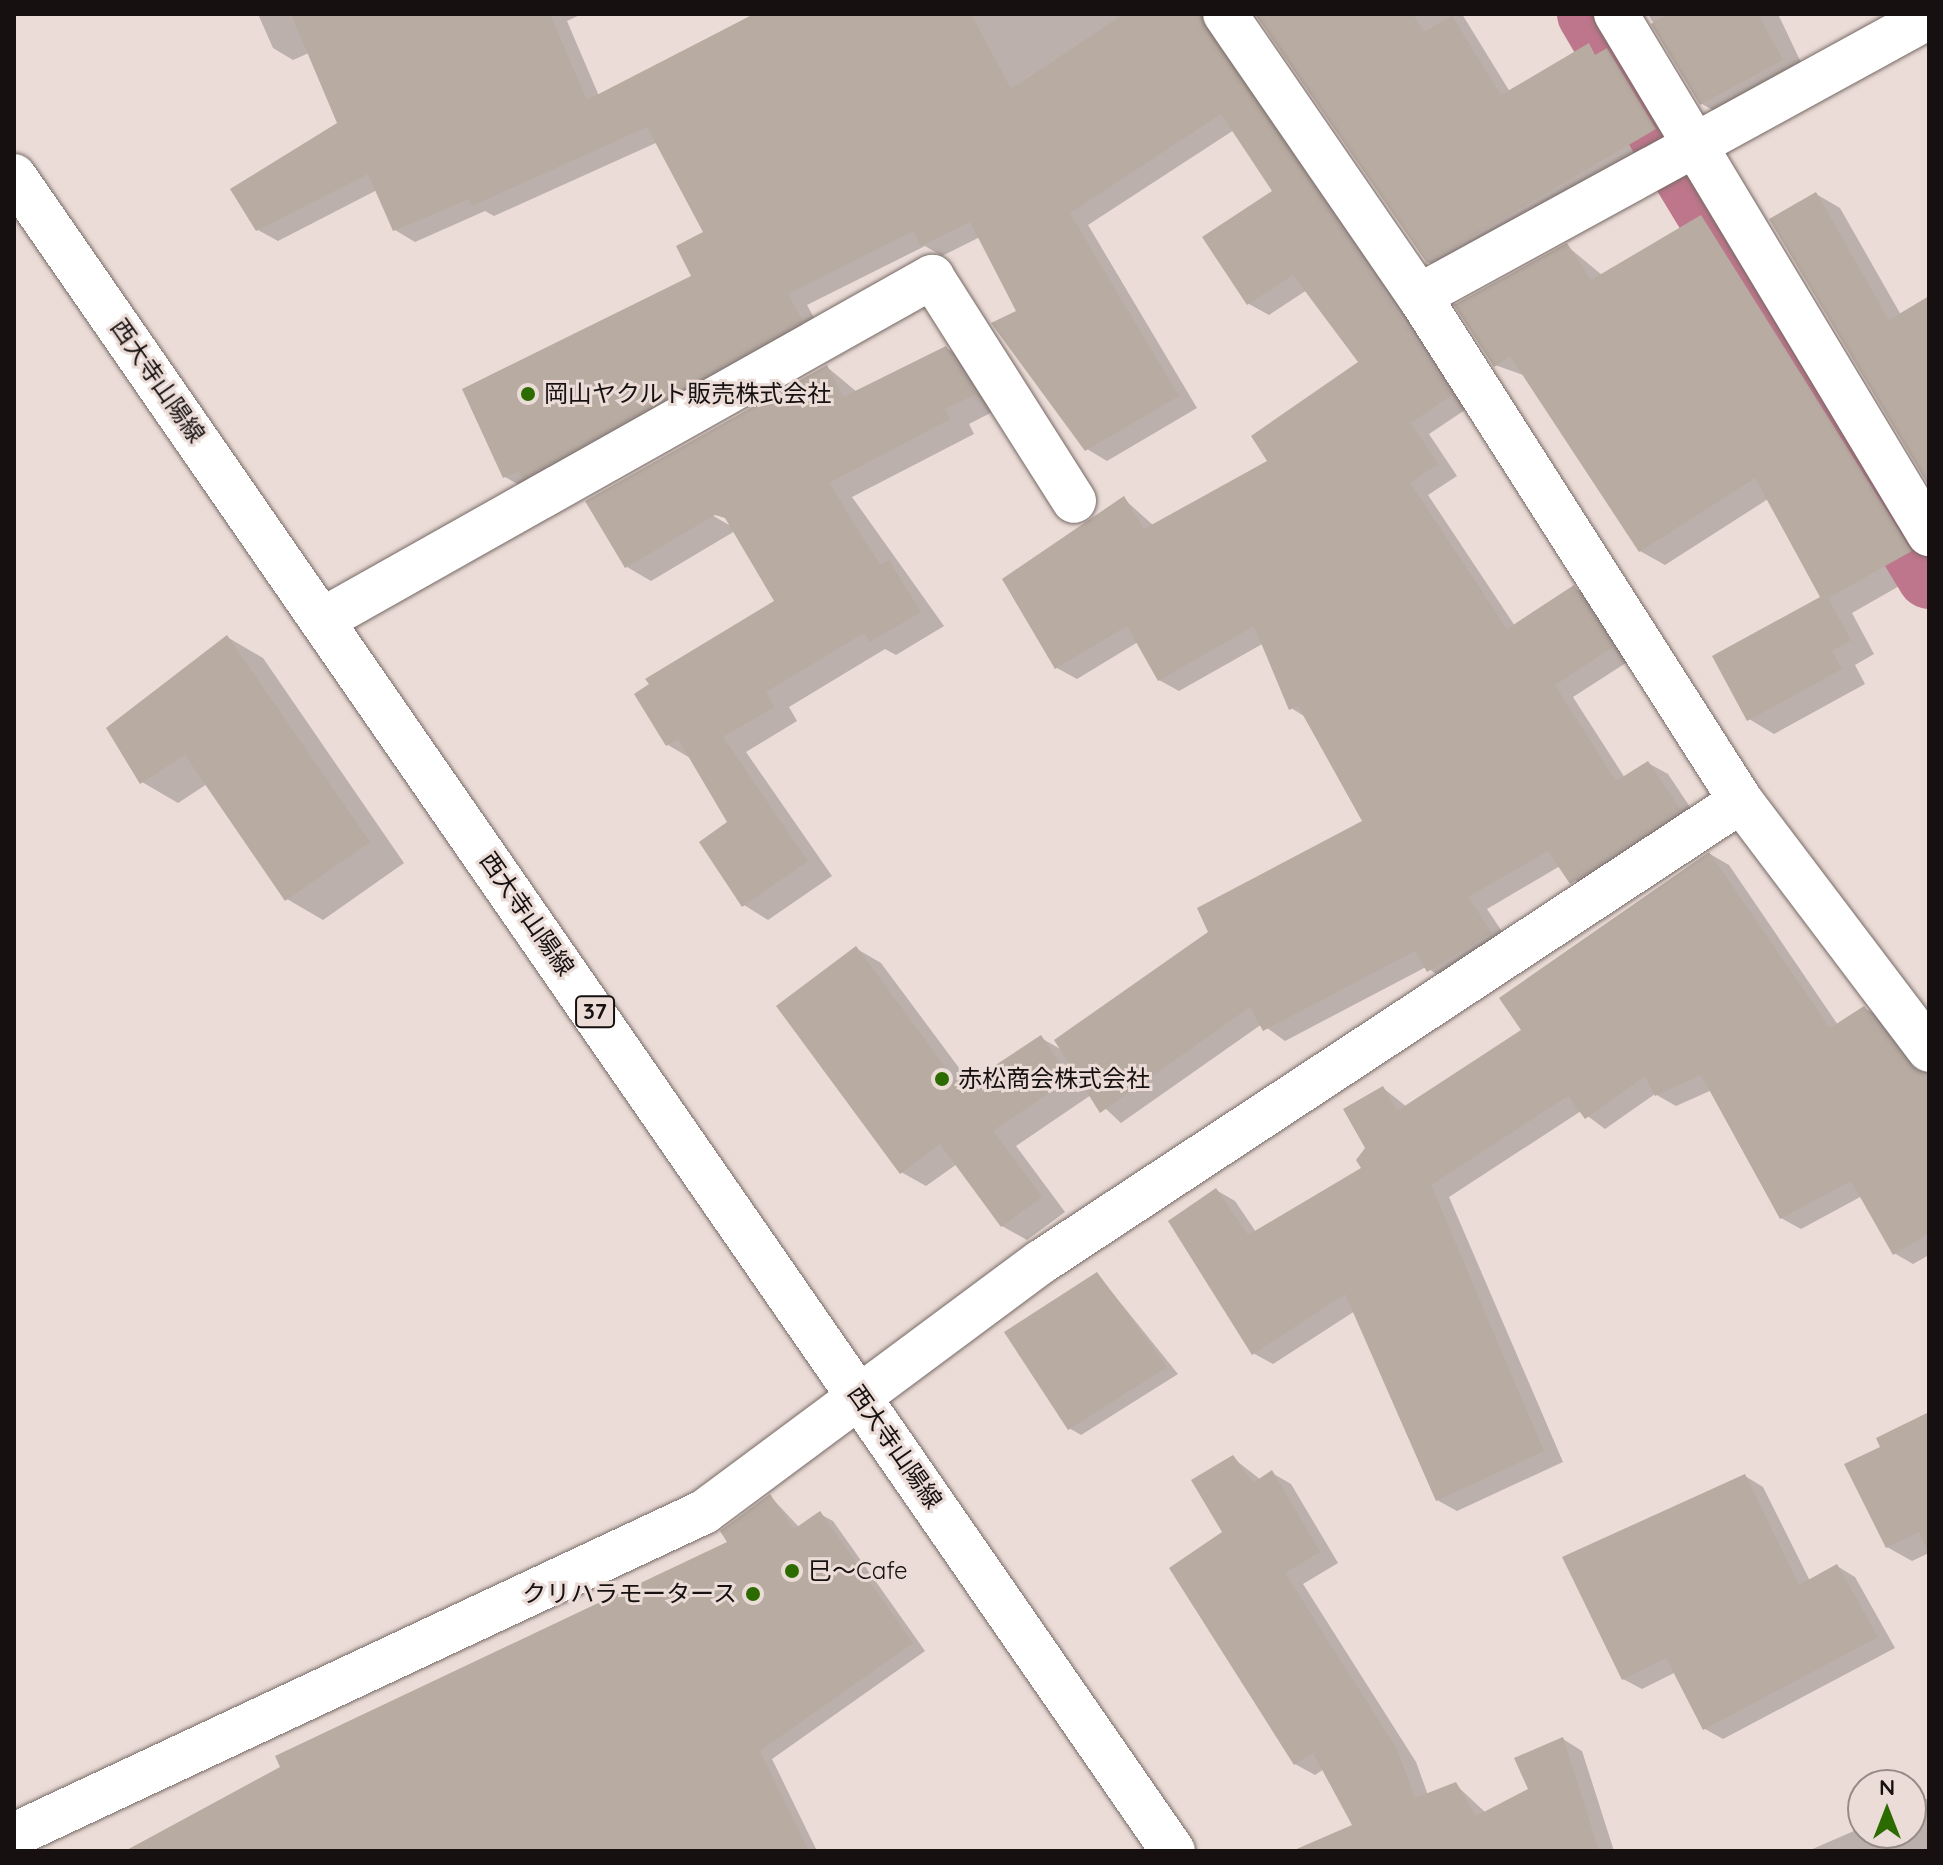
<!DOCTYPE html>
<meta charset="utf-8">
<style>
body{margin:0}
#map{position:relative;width:1943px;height:1865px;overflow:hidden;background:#ebdcd7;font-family:Quicksand,"Noto Sans JP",sans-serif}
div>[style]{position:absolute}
.shadow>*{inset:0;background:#0003}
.canal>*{height:64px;margin:-32px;padding:0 32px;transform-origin:32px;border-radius:32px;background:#bd768b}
.building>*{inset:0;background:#b7aba2}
.roads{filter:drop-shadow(0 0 2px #766965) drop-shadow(0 0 2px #766965)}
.minor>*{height:44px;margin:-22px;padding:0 22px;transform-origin:22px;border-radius:22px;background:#fff}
.major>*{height:44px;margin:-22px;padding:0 22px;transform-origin:22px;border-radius:22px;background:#fff}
.dots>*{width:22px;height:22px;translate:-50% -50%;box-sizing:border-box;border:4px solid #ebdcd7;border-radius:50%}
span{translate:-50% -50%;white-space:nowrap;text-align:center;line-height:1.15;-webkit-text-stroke:6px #ebdcd7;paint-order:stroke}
.shield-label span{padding:2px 6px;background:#ebdcd7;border:2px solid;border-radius:6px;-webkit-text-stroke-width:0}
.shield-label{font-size:22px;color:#161110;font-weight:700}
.street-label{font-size:24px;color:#161110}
.poi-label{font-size:24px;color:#161110}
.left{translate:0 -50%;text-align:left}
.right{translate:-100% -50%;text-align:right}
.frame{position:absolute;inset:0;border:16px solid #161110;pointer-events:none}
.north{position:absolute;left:1847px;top:1769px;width:80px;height:80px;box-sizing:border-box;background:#ebdcd7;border:2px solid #968b87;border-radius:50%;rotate:0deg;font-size:22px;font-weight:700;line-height:32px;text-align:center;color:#161110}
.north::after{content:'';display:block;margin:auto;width:28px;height:36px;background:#2b6b00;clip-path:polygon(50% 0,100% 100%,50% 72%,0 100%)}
</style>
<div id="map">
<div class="shadow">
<div style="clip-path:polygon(258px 14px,582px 14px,567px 21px,599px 96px,754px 14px,1227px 14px,1471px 406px,1429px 434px,1457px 476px,1428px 495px,1515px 626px,1574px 588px,1594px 599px,1632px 659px,1573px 697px,1625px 778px,1648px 763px,1668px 774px,1700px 822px,1591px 894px,1560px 866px,1487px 909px,1511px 945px,1448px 982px,1426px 967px,1285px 1041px,1262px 1024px,1121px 1123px,1091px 1095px,1016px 1146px,1065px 1212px,1027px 1240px,1002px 1226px,957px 1164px,926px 1186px,901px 1172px,857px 949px,881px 963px,971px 1084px,1041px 1038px,1062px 1050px,1364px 822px,1307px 718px,1291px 708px,1264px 643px,1179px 691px,1159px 680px,1138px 642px,1077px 679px,1057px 668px,1124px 499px,1154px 526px,1270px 462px,1361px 362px,1307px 290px,1269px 315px,1249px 304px,1275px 191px,1234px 130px,1088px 225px,1197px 408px,1107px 461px,1087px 449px,980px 237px,942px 256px,925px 246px,807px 305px,822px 332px,525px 488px,505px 477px,694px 277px,706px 232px,658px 142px,494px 216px,485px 211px,415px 242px,395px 230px,377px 190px,278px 241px,258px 230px,339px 124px,309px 53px,293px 60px,273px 48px)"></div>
<div style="clip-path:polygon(1258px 14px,1462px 14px,1510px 92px,1600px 39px,1620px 50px,1675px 141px,1448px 273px,1428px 262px)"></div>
<div style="clip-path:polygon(1648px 14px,1778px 14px,1807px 75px,1727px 118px,1702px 104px)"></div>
<div style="clip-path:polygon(1816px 194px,1840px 208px,1901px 315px,1929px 299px,1929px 485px)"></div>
<div style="clip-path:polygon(1701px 218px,1725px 232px,1929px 555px,1929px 569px,1852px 613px,1874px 654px,1855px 665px,1865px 684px,1774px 734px,1749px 719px,1823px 598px,1768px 499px,1665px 565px,1640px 551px,1526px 376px,1495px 365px,1567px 246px,1602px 275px)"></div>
<div style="clip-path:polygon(evenodd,946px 348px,971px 362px,1000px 408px,969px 424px,974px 434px,852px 497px,944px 626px,896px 655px,885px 649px,789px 707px,797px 721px,746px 752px,832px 876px,768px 920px,744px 905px,730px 823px,692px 759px,668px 745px,777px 601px,735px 531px,651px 581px,627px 567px,827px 367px,857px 392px,946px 348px,707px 508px,729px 520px,729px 525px,705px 511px,707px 508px)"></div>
<div style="clip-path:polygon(227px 637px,263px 658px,404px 863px,323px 920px,287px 899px,207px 784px,178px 803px,142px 782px)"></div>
<div style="clip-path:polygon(1710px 854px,1729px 865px,1838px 1025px,1864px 1008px,1884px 1019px,1929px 1076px,1929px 1255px,1913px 1264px,1894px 1253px,1862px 1196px,1801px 1229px,1781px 1218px,1712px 1090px,1676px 1106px,1655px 1094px,1605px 1129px,1581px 1111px,1449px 1197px,1563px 1462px,1457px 1511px,1437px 1500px,1355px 1311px,1273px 1364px,1253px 1353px,1216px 1190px,1235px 1201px,1256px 1232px,1364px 1169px,1383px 1088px,1407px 1107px,1524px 1030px)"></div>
<div style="clip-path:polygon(1098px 1275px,1178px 1374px,1081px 1435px,1069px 1428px)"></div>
<div style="clip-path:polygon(1929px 1414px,1929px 1553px,1912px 1561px,1887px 1547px,1883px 1448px)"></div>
<div style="clip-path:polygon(1233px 1458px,1261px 1480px,1272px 1473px,1291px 1484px,1338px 1563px,1303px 1584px,1416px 1762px,1428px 1795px,1455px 1784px,1486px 1813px,1531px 1790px,1563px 1739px,1582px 1751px,1614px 1851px,1368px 1851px,1324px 1769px,1315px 1775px,1295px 1764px,1225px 1533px)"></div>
<div style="clip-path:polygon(1745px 1476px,1763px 1487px,1810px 1581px,1837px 1566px,1855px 1577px,1895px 1648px,1723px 1739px,1705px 1729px,1676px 1672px,1642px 1689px,1623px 1679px)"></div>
<div style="clip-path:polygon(770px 1496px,799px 1527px,820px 1514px,833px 1521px,925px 1651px,772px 1759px,817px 1851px,129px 1851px,730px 1543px)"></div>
<div style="clip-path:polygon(1929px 1798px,1929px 1851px,1808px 1851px,1863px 1827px,1863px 1833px,1911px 1833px,1911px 1805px)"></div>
</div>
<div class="canal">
<div style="left:1589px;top:14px;width:151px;rotate:59.4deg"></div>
<div style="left:1683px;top:172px;width:474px;rotate:58.7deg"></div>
</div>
<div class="building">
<div style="clip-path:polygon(291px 14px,550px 14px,587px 100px,754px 14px,971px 14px,1011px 89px,1124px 14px,1200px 14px,1452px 395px,1411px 423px,1438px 464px,1410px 483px,1507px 629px,1574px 585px,1613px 647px,1555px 685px,1616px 781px,1648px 761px,1681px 810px,1570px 884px,1548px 851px,1468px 897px,1492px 933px,1427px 972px,1415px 951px,1263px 1031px,1250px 1007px,1100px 1113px,1054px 1040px,1208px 932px,1197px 908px,1362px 821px,1298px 706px,1289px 710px,1254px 626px,1158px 681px,1127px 626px,1055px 669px,1002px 579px,1124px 496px,1144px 529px,1267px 461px,1251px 436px,1358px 362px,1293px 275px,1247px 305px,1202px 237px,1272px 191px,1221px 114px,1070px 213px,1179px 396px,1085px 451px,991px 323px,1016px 311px,970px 222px,921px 246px,913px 231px,788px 294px,803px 321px,523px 479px,519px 471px,503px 478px,462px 389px,691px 276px,676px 246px,703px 232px,647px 127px,472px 206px,469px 199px,393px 231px,368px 174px,256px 231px,230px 189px,337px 123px)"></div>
<div style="clip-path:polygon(1255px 14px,1413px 14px,1424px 32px,1452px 16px,1501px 95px,1589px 43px,1595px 55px,1607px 48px,1656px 129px,1427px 263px)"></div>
<div style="clip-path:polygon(1668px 14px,1758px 14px,1783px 60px,1700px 105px,1651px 24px)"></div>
<div style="clip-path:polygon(1816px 192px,1889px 320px,1929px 296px,1929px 486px,1769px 219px)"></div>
<div style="clip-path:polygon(1701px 215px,1912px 551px,1828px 598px,1851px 640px,1832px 651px,1842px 669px,1747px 721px,1712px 656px,1820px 597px,1755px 478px,1639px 552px,1510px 356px,1494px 367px,1454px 305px,1567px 243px,1591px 280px)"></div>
<div style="clip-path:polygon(946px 346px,976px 394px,945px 409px,950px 419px,829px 483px,880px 565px,889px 560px,921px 612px,870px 642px,864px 633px,766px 692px,774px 707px,723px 737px,808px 861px,742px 907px,699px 842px,727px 822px,678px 739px,666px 746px,634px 694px,649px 684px,645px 679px,774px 601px,725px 518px,715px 515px,625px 568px,585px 501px,827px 365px,843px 397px)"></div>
<div style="clip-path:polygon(227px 635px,370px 842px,285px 901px,185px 755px,140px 784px,106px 728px)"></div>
<div style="clip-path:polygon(1709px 852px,1830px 1028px,1864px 1006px,1909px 1065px,1929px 1079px,1929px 1233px,1893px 1255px,1851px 1181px,1780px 1219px,1701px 1075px,1655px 1096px,1645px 1076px,1585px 1119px,1568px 1096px,1431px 1185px,1544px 1451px,1436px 1501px,1345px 1294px,1252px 1355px,1168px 1221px,1216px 1188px,1248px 1235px,1361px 1168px,1356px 1160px,1365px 1148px,1343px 1109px,1383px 1086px,1397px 1111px,1521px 1030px,1499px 998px)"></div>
<div style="clip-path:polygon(856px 946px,961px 1088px,1041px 1035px,1070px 1079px,993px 1131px,1042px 1197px,1001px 1227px,940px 1144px,900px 1174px,776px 1006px)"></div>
<div style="clip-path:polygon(1097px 1272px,1167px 1367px,1068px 1430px,1004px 1332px)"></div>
<div style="clip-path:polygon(1929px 1412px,1929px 1554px,1919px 1532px,1886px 1548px,1844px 1464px,1880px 1447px,1876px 1438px)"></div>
<div style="clip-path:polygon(1233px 1455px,1253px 1483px,1272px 1470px,1320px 1552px,1285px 1573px,1397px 1749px,1415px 1798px,1456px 1782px,1476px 1816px,1528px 1789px,1514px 1758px,1563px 1737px,1599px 1851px,1292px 1851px,1352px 1825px,1313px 1753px,1294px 1765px,1169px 1568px,1222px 1532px,1191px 1480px)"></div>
<div style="clip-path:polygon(1745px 1474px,1799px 1585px,1837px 1564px,1878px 1637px,1703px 1730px,1666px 1658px,1622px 1680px,1562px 1557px)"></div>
<div style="clip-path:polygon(770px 1494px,794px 1529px,820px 1511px,913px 1643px,760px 1751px,809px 1851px,125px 1851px,280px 1767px,275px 1756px,727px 1542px,720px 1531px)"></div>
</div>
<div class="roads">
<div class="minor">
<div style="left:1225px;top:14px;width:342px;rotate:55.5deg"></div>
<div style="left:1419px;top:296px;width:599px;rotate:57.48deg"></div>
<div style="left:1741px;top:801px;width:312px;rotate:52.9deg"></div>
<div style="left:1616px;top:14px;width:607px;rotate:58.96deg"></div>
<div style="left:1419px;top:296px;width:581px;rotate:-28.68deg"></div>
<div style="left:324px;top:619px;width:698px;rotate:-29.36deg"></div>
<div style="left:932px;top:277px;width:265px;rotate:57.6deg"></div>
<div style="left:14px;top:1835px;width:762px;rotate:-25.09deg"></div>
<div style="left:704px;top:1512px;width:420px;rotate:-36.6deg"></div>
<div style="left:1041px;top:1262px;width:838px;rotate:-33.37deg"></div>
</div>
<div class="major">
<div style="left:14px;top:176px;width:2037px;rotate:55.32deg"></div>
</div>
</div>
<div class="dots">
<div style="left:528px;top:394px;background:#2b6b00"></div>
<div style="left:942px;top:1079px;background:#2b6b00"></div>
<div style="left:792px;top:1571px;background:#2b6b00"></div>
<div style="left:753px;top:1594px;background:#2b6b00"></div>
</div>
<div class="shield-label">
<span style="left:595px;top:1012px">37</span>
</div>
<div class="street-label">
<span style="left:158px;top:381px;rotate:55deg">西大寺山陽線</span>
<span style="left:527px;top:914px;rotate:55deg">西大寺山陽線</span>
<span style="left:895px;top:1447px;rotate:55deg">西大寺山陽線</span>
</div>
<div class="poi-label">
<span class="left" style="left:544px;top:394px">岡山ヤクルト販売株式会社</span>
<span class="left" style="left:958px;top:1079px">赤松商会株式会社</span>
<span class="left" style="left:808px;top:1571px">巳～Cafe</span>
<span class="right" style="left:737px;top:1594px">クリハラモータース</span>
</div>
<div class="frame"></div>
<div class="north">N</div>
</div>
